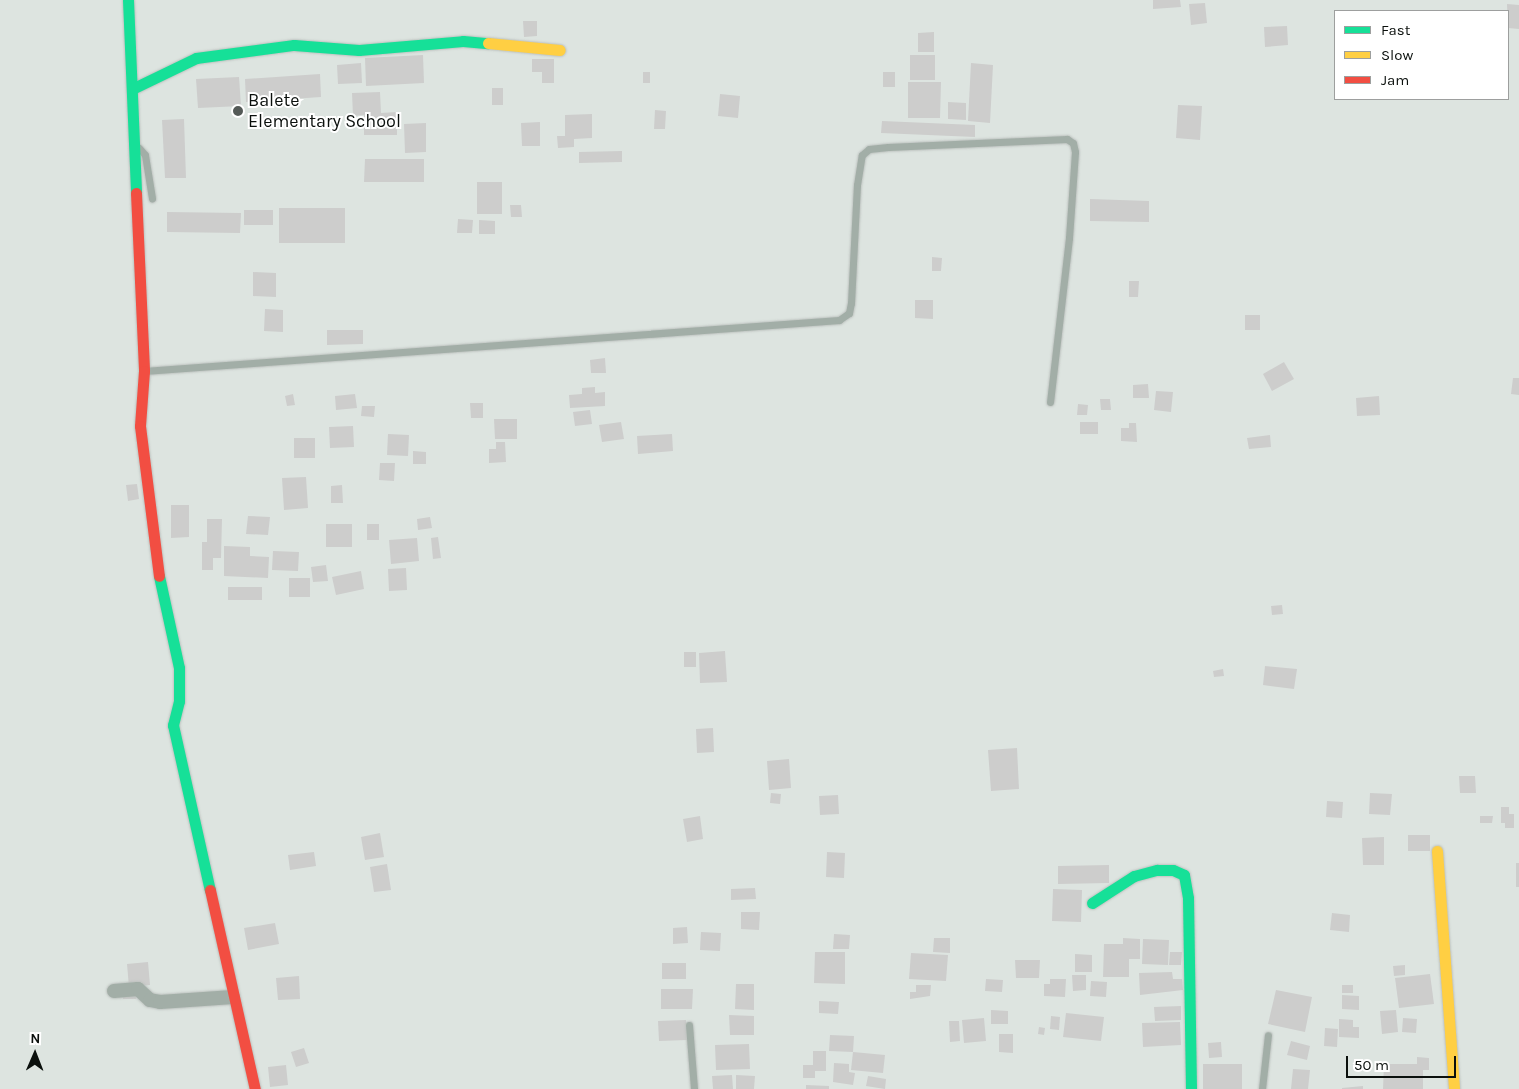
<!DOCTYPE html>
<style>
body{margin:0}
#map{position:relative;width:1519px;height:1089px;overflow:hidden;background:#dde4e0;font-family:Karla,sans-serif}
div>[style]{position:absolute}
.building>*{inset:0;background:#cdcdcc}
.roads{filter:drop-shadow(0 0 1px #bcc1be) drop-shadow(0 0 1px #bcc1be)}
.lane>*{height:7px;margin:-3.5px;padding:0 3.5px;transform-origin:3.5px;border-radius:3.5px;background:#a2aea7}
.street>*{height:14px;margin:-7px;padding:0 7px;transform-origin:7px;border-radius:7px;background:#a2aea7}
.fast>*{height:11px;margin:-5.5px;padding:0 5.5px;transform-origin:5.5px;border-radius:5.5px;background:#16e098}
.slow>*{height:11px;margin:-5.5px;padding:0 5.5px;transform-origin:5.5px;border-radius:5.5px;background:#ffcf43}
.jam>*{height:11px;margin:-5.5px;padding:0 5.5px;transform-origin:5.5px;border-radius:5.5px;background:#f24e42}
.dots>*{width:14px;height:14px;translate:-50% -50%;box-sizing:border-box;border:2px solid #fff;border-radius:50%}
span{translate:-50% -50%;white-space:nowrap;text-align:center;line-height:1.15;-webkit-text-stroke:4px #fff;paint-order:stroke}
.poi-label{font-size:18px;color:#0b100d}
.left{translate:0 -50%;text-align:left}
.legend{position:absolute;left:1334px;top:10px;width:175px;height:90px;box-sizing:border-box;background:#fff;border:1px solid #9d9f9e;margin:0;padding:6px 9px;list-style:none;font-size:15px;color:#0b100d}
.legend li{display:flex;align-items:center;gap:10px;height:25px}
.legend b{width:25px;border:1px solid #9d9f9e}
.north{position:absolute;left:10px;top:1029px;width:50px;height:50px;-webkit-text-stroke:4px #fff;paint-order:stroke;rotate:1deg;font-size:14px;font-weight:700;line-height:20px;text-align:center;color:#0b100d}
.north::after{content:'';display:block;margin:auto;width:18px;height:22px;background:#0b100d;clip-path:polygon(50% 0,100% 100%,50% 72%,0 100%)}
.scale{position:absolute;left:1346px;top:1056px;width:110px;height:22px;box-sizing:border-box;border:2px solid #0b100d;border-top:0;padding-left:6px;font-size:15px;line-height:18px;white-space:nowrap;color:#0b100d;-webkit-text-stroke:4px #fff;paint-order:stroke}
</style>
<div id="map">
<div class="building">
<div style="clip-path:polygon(1153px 0,1180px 0,1181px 7px,1153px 9px)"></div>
<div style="clip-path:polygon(1205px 3px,1207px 23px,1191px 25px,1189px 4px)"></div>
<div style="clip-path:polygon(1507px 4px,1519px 5px,1519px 29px,1508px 28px)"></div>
<div style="clip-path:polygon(523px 21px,537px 21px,537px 36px,524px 37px)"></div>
<div style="clip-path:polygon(1287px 26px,1288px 45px,1265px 47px,1264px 27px)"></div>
<div style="clip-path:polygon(934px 32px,934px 52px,918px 52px,918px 33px)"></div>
<div style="clip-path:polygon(423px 55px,424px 83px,366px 86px,365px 58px)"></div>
<div style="clip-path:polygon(910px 55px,935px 55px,935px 80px,910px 80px)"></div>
<div style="clip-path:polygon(532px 59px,554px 59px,554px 83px,542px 83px,542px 72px,532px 72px)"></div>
<div style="clip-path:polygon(361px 63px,362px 83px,338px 84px,337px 65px)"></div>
<div style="clip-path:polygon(971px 63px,993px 65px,990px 123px,968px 121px)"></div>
<div style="clip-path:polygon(643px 72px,650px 72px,650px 83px,643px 83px)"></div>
<div style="clip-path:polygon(883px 72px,895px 72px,895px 87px,883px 87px)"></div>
<div style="clip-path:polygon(320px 74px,321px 97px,246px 102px,245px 79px)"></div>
<div style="clip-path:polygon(239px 77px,241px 106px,198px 108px,196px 79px)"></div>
<div style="clip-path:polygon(908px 82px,941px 82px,940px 118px,908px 118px)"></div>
<div style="clip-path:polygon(492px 88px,503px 88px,503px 105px,492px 105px)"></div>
<div style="clip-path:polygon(380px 92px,381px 113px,397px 112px,397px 135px,364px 135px,364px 115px,353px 116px,352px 93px)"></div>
<div style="clip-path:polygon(720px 94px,740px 96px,738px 118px,718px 116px)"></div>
<div style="clip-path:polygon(948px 102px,966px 103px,966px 120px,948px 119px)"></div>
<div style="clip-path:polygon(1178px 105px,1202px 106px,1200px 140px,1176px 138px)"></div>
<div style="clip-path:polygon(655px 110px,666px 111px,665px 129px,654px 129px)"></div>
<div style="clip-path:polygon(592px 114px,592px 138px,574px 139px,574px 147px,558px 148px,557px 136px,565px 136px,565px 115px)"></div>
<div style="clip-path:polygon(184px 119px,186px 178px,165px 178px,162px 120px)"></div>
<div style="clip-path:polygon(882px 121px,975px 125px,975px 137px,881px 133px)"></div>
<div style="clip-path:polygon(540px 122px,540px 146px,522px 146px,521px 123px)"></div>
<div style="clip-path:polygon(426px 123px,426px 152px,405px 153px,404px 124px)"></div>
<div style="clip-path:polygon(622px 151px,622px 162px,579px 163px,579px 152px)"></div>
<div style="clip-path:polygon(365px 159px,424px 159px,424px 182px,364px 182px)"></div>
<div style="clip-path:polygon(477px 182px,502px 182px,502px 214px,477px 214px)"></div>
<div style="clip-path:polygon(1090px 199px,1149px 201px,1149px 222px,1090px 221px)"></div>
<div style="clip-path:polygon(510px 205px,521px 205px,522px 217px,511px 217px)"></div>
<div style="clip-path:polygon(279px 208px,345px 208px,345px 243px,279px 243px)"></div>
<div style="clip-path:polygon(244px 210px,273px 210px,273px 225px,244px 225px)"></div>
<div style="clip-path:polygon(167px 212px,241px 213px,240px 233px,167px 232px)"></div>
<div style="clip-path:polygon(458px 219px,473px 220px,472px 233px,457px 233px)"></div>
<div style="clip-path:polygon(479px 220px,495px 221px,495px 234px,479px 234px)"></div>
<div style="clip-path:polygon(932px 257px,942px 258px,941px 271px,932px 271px)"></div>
<div style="clip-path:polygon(253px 272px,276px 273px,276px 297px,253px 296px)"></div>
<div style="clip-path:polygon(1129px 281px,1139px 281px,1138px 297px,1129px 297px)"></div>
<div style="clip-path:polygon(915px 300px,933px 300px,933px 319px,915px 318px)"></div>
<div style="clip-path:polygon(265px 309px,283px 310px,283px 332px,264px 331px)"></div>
<div style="clip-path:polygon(1245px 315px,1260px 315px,1260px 330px,1245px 330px)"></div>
<div style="clip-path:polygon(327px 330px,363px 330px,363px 344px,327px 345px)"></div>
<div style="clip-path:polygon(605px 358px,606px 373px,591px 373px,590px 360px)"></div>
<div style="clip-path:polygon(1284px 362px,1294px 379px,1272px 391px,1263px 374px)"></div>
<div style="clip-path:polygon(1513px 378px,1519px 378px,1519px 395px,1511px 394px)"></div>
<div style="clip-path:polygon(1148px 384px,1149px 398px,1133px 398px,1133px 385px)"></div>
<div style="clip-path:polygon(595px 387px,595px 393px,605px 392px,605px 406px,570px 408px,569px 395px,582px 394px,582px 388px)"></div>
<div style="clip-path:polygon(1156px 391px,1173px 392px,1171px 412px,1154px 410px)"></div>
<div style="clip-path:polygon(293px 394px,295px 405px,287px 406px,285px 396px)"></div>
<div style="clip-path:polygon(355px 394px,357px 408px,336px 410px,335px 396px)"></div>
<div style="clip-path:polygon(1379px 396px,1380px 415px,1357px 416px,1356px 398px)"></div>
<div style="clip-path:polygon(1100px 399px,1110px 399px,1111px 410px,1101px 410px)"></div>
<div style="clip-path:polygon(470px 403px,483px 403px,483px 418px,471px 418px)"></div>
<div style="clip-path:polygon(1078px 404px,1088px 405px,1087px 415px,1077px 415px)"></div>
<div style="clip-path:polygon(362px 406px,375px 406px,374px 417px,361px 416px)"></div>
<div style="clip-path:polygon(590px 410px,592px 424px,575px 426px,573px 412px)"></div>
<div style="clip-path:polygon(494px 419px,517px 419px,517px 439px,495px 439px)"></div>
<div style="clip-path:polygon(621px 422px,624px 439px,602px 442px,599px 425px)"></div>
<div style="clip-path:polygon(1080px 422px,1098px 422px,1098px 434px,1080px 434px)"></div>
<div style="clip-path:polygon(1129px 423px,1136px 423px,1137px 442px,1121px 441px,1121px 428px,1129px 428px)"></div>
<div style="clip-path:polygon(353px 426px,354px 447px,330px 448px,329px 427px)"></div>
<div style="clip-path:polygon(388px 434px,409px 435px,408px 456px,387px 455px)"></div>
<div style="clip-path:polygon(672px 434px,673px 451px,638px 454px,637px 436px)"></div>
<div style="clip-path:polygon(1270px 435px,1271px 447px,1249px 449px,1247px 438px)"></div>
<div style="clip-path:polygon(294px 438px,315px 438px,315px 458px,294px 458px)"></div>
<div style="clip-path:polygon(496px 442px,505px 442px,506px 462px,489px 463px,489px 449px,496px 449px)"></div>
<div style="clip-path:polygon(413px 451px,426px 452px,426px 464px,413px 464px)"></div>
<div style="clip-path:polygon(380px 463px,395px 463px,394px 481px,379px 480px)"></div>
<div style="clip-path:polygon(306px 477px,308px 508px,284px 510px,282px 478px)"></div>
<div style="clip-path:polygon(137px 484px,139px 499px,128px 501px,126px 485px)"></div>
<div style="clip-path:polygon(342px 485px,343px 503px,331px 503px,331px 486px)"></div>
<div style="clip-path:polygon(171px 505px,189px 505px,189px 537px,171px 538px)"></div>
<div style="clip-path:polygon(248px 516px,270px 517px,268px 535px,246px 534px)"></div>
<div style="clip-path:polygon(430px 517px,432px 528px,418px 530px,417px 519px)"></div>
<div style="clip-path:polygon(207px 519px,222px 519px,221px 558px,213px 558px,213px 570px,202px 570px,202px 542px,207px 542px)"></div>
<div style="clip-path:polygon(326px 524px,352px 524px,352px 547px,326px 547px)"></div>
<div style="clip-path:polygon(367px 524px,379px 524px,379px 540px,367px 540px)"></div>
<div style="clip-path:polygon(438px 537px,441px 558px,433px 559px,431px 538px)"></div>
<div style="clip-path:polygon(417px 538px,419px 561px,391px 564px,389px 540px)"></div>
<div style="clip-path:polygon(224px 546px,250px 547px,250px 556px,269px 557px,268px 578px,224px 576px)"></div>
<div style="clip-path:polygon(273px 551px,299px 552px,298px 571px,272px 570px)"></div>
<div style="clip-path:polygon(326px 565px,328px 581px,313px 582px,311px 567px)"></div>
<div style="clip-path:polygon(406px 568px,407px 590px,389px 591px,388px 569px)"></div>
<div style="clip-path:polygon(361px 571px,364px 589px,336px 595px,332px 577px)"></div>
<div style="clip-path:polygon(289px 578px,310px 578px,310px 597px,289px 597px)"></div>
<div style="clip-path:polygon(228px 587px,262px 587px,262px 600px,228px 600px)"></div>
<div style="clip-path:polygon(1282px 605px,1283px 614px,1272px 615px,1271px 606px)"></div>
<div style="clip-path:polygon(725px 651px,727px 682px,700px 683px,699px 653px)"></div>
<div style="clip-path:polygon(684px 652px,696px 652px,696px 667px,684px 667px)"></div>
<div style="clip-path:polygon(1265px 666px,1297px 669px,1294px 689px,1263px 685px)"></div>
<div style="clip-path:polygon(1223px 669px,1224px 676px,1214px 677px,1213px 671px)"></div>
<div style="clip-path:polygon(713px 728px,714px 752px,697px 753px,696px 729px)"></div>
<div style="clip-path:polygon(1017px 748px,1019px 789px,991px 791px,988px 750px)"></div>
<div style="clip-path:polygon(789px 759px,791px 788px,769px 790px,767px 761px)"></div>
<div style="clip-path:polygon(1459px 776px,1475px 776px,1476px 793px,1460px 793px)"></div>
<div style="clip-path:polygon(771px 793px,781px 794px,780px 804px,770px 803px)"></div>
<div style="clip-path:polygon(1370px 793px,1392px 794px,1390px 815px,1369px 814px)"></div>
<div style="clip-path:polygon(838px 795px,839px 814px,820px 815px,819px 796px)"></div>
<div style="clip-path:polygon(1327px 801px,1343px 802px,1342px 818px,1326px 817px)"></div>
<div style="clip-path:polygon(1501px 807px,1509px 807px,1509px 814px,1514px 814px,1514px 828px,1505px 828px,1505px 823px,1501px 823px)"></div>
<div style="clip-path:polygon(700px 816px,703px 839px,687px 842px,683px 819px)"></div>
<div style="clip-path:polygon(1480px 816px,1493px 816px,1492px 823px,1480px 823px)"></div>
<div style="clip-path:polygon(380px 833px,384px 857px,365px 860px,361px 837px)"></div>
<div style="clip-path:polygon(1408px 835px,1430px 835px,1430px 851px,1408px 851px)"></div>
<div style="clip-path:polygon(1384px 837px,1384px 865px,1363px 865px,1362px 838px)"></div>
<div style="clip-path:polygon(314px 852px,316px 866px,290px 870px,288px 855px)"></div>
<div style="clip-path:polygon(827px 852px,845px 853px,844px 878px,826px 877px)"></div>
<div style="clip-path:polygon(1516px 863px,1519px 863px,1519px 887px,1516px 887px)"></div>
<div style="clip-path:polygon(387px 864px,391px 890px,374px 892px,370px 867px)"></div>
<div style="clip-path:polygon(1109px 865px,1109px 883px,1058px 884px,1058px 866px)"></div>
<div style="clip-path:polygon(755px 888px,756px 899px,731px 900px,731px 889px)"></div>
<div style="clip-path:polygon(1053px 889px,1082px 890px,1081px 922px,1052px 921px)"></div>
<div style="clip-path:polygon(741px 912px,760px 912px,759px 930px,741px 929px)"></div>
<div style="clip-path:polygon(1332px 913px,1350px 915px,1349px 932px,1330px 930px)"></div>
<div style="clip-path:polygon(275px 923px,279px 944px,248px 950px,244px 928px)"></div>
<div style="clip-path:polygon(687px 927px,688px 943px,673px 944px,673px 928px)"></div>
<div style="clip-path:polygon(701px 932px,721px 933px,720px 951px,700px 950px)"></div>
<div style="clip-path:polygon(834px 934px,850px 935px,849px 949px,833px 949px)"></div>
<div style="clip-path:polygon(934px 938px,950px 938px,950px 953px,933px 952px)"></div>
<div style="clip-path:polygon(1123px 938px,1140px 939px,1140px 959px,1129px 959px,1129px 977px,1103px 977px,1104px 944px,1123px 944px)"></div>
<div style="clip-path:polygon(1143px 939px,1169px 940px,1168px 965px,1142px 964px)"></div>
<div style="clip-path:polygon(815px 952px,845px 952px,845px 984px,814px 983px)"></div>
<div style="clip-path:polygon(1170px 952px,1182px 952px,1181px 965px,1169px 965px)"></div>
<div style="clip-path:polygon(911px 953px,948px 955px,946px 981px,909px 979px)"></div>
<div style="clip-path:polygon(1075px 954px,1092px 955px,1092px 972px,1075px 972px)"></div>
<div style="clip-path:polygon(1015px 960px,1040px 960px,1039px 978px,1016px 978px)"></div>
<div style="clip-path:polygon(148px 962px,150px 985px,129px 987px,127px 964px)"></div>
<div style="clip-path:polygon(662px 963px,686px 963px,686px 979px,662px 979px)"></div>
<div style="clip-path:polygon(1405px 965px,1405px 975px,1394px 976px,1393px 966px)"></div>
<div style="clip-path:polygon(1172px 972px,1173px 979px,1182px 979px,1183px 990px,1140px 995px,1139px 973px)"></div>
<div style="clip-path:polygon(1430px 974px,1434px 1004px,1399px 1008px,1395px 978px)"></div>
<div style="clip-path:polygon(1072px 975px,1086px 975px,1086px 990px,1073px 991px)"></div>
<div style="clip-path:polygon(299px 976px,300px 999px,278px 1000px,276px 978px)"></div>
<div style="clip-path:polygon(986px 979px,1003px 980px,1002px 992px,985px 991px)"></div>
<div style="clip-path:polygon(1050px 979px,1066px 979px,1065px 997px,1044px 996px,1044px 984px,1050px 984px)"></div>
<div style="clip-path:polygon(1091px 981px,1107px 982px,1106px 997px,1090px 996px)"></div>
<div style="clip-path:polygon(736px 984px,754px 984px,754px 1010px,735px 1009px)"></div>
<div style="clip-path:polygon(916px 985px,931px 985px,930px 996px,910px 999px,910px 992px,916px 992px)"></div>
<div style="clip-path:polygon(1342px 985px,1353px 985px,1353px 993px,1342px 993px)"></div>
<div style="clip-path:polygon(661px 989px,693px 989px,692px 1009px,661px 1009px)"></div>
<div style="clip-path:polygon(1276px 990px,1312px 997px,1305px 1032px,1268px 1024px)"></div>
<div style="clip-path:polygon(123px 991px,137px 992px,136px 999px,123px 999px)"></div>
<div style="clip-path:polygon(1342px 995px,1359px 996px,1359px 1010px,1342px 1009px)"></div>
<div style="clip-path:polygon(819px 1001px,839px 1002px,838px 1014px,819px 1013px)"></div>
<div style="clip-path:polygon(1181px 1006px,1181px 1020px,1155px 1021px,1154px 1007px)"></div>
<div style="clip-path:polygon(991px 1010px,1008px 1011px,1008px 1024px,991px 1024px)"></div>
<div style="clip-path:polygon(1396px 1010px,1398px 1032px,1382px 1034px,1380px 1011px)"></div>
<div style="clip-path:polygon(1066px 1013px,1104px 1017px,1101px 1041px,1063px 1037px)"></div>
<div style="clip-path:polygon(729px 1015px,754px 1016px,754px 1035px,730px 1035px)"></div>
<div style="clip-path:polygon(1051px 1016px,1060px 1017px,1059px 1030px,1050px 1029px)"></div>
<div style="clip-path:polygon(984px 1018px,986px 1041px,964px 1043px,962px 1020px)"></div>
<div style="clip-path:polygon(1403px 1018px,1417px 1019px,1416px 1033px,1402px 1032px)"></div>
<div style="clip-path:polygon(1339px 1019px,1353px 1020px,1353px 1027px,1359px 1027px,1359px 1038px,1339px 1037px)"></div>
<div style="clip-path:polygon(686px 1020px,687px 1040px,659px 1041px,658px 1021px)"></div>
<div style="clip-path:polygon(949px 1021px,959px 1021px,960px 1041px,950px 1042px)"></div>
<div style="clip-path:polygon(1180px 1022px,1181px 1045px,1143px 1047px,1142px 1023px)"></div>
<div style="clip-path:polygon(1039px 1027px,1045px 1028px,1044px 1035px,1038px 1034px)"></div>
<div style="clip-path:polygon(1325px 1028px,1338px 1029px,1337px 1047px,1324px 1046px)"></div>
<div style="clip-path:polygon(999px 1034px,1013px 1034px,1013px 1053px,999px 1052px)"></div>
<div style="clip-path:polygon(830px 1035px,854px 1036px,853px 1052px,829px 1051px)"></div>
<div style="clip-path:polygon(1291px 1041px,1310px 1046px,1307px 1060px,1287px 1055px)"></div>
<div style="clip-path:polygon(1221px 1042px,1222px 1057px,1209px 1058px,1208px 1043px)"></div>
<div style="clip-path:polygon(749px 1044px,750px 1069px,716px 1070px,715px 1045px)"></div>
<div style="clip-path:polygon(304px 1048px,309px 1063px,296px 1067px,291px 1052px)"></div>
<div style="clip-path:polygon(813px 1051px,826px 1051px,826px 1071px,815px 1071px,815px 1078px,803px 1078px,803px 1065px,813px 1065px)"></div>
<div style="clip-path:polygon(853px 1052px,885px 1055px,883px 1073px,851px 1070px)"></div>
<div style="clip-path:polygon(1417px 1057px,1429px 1058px,1429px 1070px,1423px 1070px,1423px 1089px,1383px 1089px,1384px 1064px,1417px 1064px)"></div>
<div style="clip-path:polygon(834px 1063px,849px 1064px,849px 1072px,855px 1073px,853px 1085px,833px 1082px)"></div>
<div style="clip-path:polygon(1203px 1064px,1242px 1064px,1242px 1089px,1203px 1089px)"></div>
<div style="clip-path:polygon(286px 1065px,288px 1085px,270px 1087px,268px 1067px)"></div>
<div style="clip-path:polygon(1293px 1069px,1310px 1070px,1308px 1089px,1291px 1089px)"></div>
<div style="clip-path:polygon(732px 1075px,733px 1089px,713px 1089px,712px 1076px)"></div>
<div style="clip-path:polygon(736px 1075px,755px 1076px,754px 1089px,736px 1089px)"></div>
<div style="clip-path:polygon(868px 1076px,886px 1079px,885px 1089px,866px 1086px)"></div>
<div style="clip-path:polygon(806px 1085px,829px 1086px,829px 1089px,806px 1089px)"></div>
<div style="clip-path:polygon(1363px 1086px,1363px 1089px,1342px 1089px,1342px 1088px)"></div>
</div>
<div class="roads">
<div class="lane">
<div style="left:139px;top:148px;width:9px;rotate:49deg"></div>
<div style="left:145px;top:155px;width:44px;rotate:80.8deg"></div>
<div style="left:144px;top:371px;width:697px;rotate:-4.2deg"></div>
<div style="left:839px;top:320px;width:12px;rotate:-35deg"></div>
<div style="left:849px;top:313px;width:10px;rotate:-79deg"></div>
<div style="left:851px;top:303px;width:118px;rotate:-87.1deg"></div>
<div style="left:857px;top:185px;width:30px;rotate:-81deg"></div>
<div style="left:862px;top:155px;width:9px;rotate:-41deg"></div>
<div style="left:869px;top:149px;width:19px;rotate:-6deg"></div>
<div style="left:888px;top:147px;width:179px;rotate:-2.6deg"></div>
<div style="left:1067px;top:139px;width:7px;rotate:34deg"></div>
<div style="left:1073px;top:143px;width:9px;rotate:77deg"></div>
<div style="left:1075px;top:152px;width:86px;rotate:94deg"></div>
<div style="left:1069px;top:238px;width:165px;rotate:96.6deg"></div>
<div style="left:689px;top:1025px;width:64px;rotate:85.5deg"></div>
<div style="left:1262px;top:1089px;width:54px;rotate:-83.7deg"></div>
</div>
<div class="street">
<div style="left:114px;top:991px;width:24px;rotate:-5deg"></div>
<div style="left:138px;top:989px;width:16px;rotate:43deg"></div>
<div style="left:150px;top:1000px;width:10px;rotate:11deg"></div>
<div style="left:160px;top:1002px;width:73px;rotate:-3.9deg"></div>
</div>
<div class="fast">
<div style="left:128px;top:0;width:193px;rotate:87.6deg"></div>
<div style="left:134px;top:88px;width:69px;rotate:-25.8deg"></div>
<div style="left:196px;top:58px;width:99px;rotate:-7.6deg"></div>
<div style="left:294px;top:45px;width:65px;rotate:4.4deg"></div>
<div style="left:359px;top:50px;width:104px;rotate:-4.9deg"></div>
<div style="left:463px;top:41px;width:25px;rotate:5deg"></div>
<div style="left:159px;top:576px;width:94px;rotate:77.7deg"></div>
<div style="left:179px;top:668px;width:33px;rotate:90deg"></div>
<div style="left:179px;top:701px;width:25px;rotate:104deg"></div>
<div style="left:173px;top:725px;width:169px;rotate:77.4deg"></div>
<div style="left:1092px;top:903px;width:50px;rotate:-32.7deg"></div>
<div style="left:1134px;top:876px;width:24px;rotate:-15deg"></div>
<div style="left:1157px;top:870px;width:16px"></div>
<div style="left:1173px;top:870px;width:12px;rotate:24deg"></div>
<div style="left:1184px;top:875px;width:23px;rotate:80deg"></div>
<div style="left:1188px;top:898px;width:191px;rotate:89.1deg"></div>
</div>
<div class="slow">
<div style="left:488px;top:43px;width:72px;rotate:5.6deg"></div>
<div style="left:1437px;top:851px;width:239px;rotate:85.9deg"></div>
</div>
<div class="jam">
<div style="left:136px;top:193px;width:178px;rotate:87.4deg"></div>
<div style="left:144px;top:371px;width:55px;rotate:94.2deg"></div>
<div style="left:140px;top:426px;width:151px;rotate:82.8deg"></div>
<div style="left:210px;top:890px;width:204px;rotate:77.3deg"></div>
</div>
</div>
<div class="dots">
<div style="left:238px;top:111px;background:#545a57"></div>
</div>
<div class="poi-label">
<span class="left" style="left:248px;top:111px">Balete<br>Elementary School</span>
</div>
<ul class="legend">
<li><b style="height:6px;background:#16e098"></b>Fast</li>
<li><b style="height:6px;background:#ffcf43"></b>Slow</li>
<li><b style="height:6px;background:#f24e42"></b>Jam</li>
</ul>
<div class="north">N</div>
<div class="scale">50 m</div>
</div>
